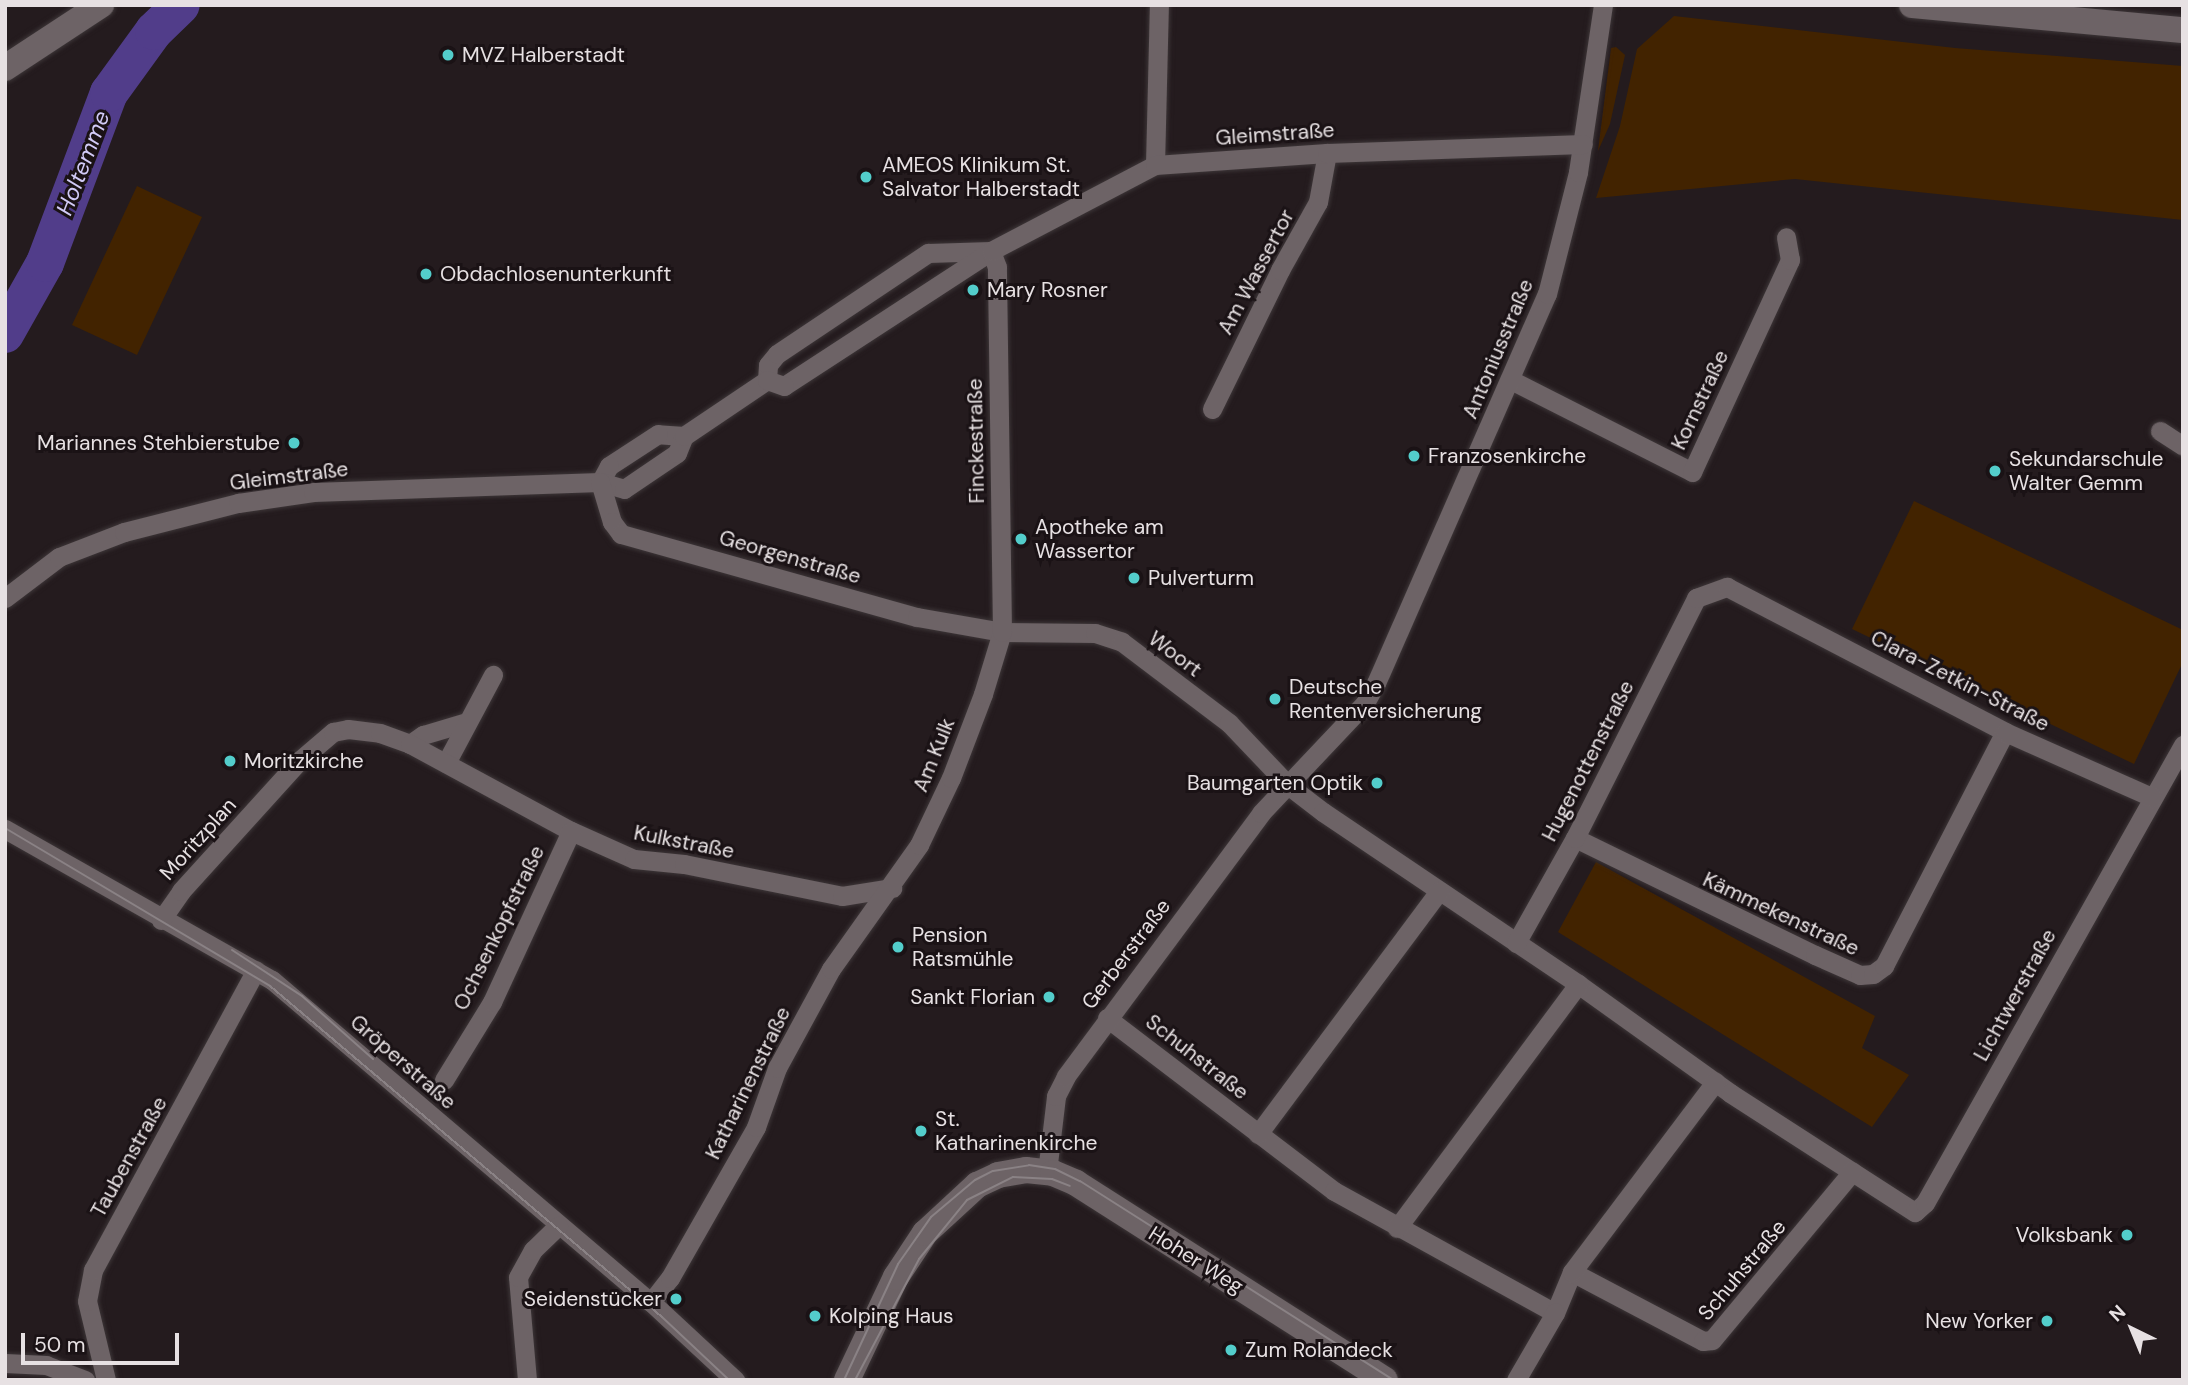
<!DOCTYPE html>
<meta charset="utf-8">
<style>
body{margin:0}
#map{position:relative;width:2188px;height:1385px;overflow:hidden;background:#241b1e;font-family:"DM Sans",sans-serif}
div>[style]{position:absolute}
.green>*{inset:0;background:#422300}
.river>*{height:38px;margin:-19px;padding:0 19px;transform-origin:19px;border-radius:19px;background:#513d8a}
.roads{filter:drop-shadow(0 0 2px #3d3638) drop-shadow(0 0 2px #3d3638)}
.street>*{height:19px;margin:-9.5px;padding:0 9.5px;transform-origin:9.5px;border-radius:9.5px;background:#6d6366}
.secondary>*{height:26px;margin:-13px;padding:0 13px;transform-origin:13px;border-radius:13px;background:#6d6366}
.tram>*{height:2px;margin:-1px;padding:0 1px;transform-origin:1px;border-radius:1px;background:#8a8285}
.dots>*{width:19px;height:19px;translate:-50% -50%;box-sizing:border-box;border:4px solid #1a1215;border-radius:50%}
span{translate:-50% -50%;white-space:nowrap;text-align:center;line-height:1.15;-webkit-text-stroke:6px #1a1215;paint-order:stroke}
.poi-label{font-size:21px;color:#e7e1e3}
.left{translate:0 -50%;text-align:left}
.right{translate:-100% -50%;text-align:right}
.street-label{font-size:21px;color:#e7e1e3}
.water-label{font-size:23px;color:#d1caf6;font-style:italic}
.frame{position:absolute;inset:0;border:7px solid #e7e1e3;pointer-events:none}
.north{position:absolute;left:2097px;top:1294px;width:70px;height:70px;-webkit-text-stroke:5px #1a1215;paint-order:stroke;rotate:317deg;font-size:19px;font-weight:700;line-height:28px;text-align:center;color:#e7e1e3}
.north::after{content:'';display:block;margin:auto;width:24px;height:32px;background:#e7e1e3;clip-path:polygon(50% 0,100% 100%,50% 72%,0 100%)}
.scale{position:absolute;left:21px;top:1333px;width:158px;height:32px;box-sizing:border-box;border:4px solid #e7e1e3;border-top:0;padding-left:9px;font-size:21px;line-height:24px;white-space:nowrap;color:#e7e1e3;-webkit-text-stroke:5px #1a1215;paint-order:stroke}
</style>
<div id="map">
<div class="green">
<div style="clip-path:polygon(1674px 16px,1955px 48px,2183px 66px,2183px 220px,1795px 179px,1596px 198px,1620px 126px,1637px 49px)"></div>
<div style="clip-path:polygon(1616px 47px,1625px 55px,1610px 124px,1598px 151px,1611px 48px)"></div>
<div style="clip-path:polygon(137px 186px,202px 217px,137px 355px,72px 325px)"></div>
<div style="clip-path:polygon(1914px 501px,2183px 630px,2183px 662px,2134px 764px,1852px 629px)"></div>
<div style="clip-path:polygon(1596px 862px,1875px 1016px,1862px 1048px,1909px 1075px,1872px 1127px,1558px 932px)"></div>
</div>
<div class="river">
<div style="left:5px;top:334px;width:81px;rotate:-60.6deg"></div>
<div style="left:45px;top:263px;width:182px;rotate:-69.4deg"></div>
<div style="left:109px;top:93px;width:77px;rotate:-54deg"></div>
<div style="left:154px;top:31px;width:37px;rotate:-44deg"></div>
</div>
<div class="roads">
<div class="street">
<div style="left:1155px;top:165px;width:160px;rotate:-88.6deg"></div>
<div style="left:1511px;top:380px;width:203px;rotate:26.9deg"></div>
<div style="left:1692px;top:472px;width:234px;rotate:-65.2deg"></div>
<div style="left:1790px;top:260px;width:23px;rotate:-100deg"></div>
<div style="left:1212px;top:409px;width:155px;rotate:-63.9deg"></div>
<div style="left:1280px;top:270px;width:78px;rotate:-60.8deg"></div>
<div style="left:1318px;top:202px;width:50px;rotate:-79.6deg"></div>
<div style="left:2160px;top:431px;width:27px;rotate:33deg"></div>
<div style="left:684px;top:436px;width:26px;rotate:-176deg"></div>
<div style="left:658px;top:434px;width:59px;rotate:146.9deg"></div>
<div style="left:609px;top:466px;width:18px;rotate:119deg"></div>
<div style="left:600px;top:482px;width:25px;rotate:16deg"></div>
<div style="left:624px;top:489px;width:64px;rotate:-34.2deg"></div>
<div style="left:677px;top:453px;width:18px;rotate:-68deg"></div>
<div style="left:684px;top:436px;width:100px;rotate:-34deg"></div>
<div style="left:767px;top:380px;width:15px;rotate:-86deg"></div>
<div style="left:768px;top:365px;width:14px;rotate:-51deg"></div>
<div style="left:777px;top:354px;width:182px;rotate:-33.8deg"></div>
<div style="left:928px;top:253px;width:63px;rotate:-1.8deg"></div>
<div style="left:991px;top:251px;width:247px;rotate:146.9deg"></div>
<div style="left:784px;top:386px;width:18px;rotate:-161deg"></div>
<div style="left:5px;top:598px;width:68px;rotate:-37.2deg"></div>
<div style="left:59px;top:557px;width:70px;rotate:-21deg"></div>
<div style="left:124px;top:532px;width:118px;rotate:-14.3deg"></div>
<div style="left:238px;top:503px;width:76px;rotate:-8.3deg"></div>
<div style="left:313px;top:492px;width:287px;rotate:-2deg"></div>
<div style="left:600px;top:482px;width:42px;rotate:73.3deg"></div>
<div style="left:612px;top:522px;width:15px;rotate:53deg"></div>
<div style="left:621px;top:534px;width:307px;rotate:15.7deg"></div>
<div style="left:917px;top:617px;width:86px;rotate:10deg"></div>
<div style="left:1002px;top:632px;width:93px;rotate:0.6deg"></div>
<div style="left:1095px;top:633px;width:28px;rotate:18deg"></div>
<div style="left:1122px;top:642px;width:134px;rotate:37.1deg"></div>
<div style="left:1229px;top:723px;width:87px;rotate:46.4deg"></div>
<div style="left:1289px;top:786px;width:43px;rotate:37.4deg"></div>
<div style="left:1323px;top:812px;width:308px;rotate:34deg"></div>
<div style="left:1578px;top:984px;width:187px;rotate:35.6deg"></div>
<div style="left:1730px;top:1093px;width:220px;rotate:32.8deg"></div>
<div style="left:1915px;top:1212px;width:13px;rotate:-42deg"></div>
<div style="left:1925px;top:1203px;width:526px;rotate:-60.61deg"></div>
<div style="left:410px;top:744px;width:16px;rotate:-35deg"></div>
<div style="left:423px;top:735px;width:46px;rotate:-16.5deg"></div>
<div style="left:446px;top:763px;width:100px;rotate:-61.9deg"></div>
<div style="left:5px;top:829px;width:307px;rotate:29.5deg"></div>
<div style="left:272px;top:980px;width:497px;rotate:40.4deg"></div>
<div style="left:651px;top:1302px;width:115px;rotate:42.9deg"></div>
<div style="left:1575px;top:838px;width:267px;rotate:26deg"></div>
<div style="left:1815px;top:955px;width:49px;rotate:24deg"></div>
<div style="left:1860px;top:975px;width:13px;rotate:-4deg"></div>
<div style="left:1873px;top:974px;width:14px;rotate:-36deg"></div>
<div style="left:1884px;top:966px;width:263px;rotate:-62.7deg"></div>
<div style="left:161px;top:920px;width:35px;rotate:-55deg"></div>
<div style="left:181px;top:891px;width:176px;rotate:-47.8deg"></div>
<div style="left:299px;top:761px;width:45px;rotate:-40.5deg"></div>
<div style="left:333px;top:732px;width:15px;rotate:-11deg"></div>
<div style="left:348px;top:729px;width:32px;rotate:7deg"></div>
<div style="left:380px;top:733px;width:32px;rotate:20deg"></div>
<div style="left:410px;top:744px;width:183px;rotate:28.4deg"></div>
<div style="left:571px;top:831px;width:69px;rotate:24deg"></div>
<div style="left:634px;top:859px;width:50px;rotate:5.7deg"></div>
<div style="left:684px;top:864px;width:161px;rotate:11.4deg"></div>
<div style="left:842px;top:896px;width:51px;rotate:-9.1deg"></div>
<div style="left:1516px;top:943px;width:120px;rotate:-60.7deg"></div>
<div style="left:1575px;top:838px;width:269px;rotate:-63.2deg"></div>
<div style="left:1696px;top:598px;width:33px;rotate:-20deg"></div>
<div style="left:1727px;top:587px;width:314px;rotate:27.5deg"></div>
<div style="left:2005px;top:732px;width:161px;rotate:23.9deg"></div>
<div style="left:1107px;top:1018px;width:285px;rotate:37.3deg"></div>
<div style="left:1334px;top:1191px;width:252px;rotate:28.9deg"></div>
<div style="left:1555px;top:1313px;width:44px;rotate:-67.5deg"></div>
<div style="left:1572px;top:1272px;width:148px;rotate:27.8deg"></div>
<div style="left:1703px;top:1341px;width:9px;rotate:-6deg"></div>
<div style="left:1712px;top:1340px;width:219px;rotate:-50.2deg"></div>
<div style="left:444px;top:1080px;width:92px;rotate:-58.4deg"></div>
<div style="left:492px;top:1002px;width:188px;rotate:-65.2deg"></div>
<div style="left:1258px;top:1134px;width:303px;rotate:-53.3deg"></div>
<div style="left:1047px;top:1172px;width:77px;rotate:-83.2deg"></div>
<div style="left:1056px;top:1096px;width:22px;rotate:-63deg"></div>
<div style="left:1066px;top:1076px;width:327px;rotate:-53.4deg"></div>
<div style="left:1261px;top:813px;width:151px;rotate:-46.6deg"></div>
<div style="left:1365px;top:703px;width:23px;rotate:-61deg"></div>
<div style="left:1376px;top:683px;width:425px;rotate:-66.3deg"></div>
<div style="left:1547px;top:294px;width:126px;rotate:-75.7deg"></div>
<div style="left:1578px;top:172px;width:169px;rotate:-81.5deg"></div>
<div style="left:1397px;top:1228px;width:304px;rotate:-53.4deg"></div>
<div style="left:1572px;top:1272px;width:238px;rotate:-53deg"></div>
<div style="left:651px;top:1302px;width:31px;rotate:-52deg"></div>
<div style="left:670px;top:1278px;width:174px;rotate:-60.3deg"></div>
<div style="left:756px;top:1127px;width:63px;rotate:-70.4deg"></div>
<div style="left:777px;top:1068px;width:113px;rotate:-61.4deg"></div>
<div style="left:831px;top:969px;width:152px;rotate:-54.6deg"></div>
<div style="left:919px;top:845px;width:74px;rotate:-64.5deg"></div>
<div style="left:951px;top:778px;width:90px;rotate:-69.1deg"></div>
<div style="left:983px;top:694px;width:65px;rotate:-73deg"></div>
<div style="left:1002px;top:632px;width:365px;rotate:-90.8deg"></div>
<div style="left:997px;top:267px;width:17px;rotate:-111deg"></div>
<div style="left:991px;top:251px;width:185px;rotate:-27.7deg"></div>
<div style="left:1155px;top:165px;width:172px;rotate:-4deg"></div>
<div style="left:1327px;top:153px;width:256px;rotate:-2deg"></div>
<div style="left:5px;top:1363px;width:41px;rotate:2.8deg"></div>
<div style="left:46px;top:1365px;width:42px;rotate:21deg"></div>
<div style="left:106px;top:1380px;width:81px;rotate:-103.5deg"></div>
<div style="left:87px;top:1301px;width:32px;rotate:-79deg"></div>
<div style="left:93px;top:1270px;width:341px;rotate:-61.5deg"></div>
<div style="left:527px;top:1380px;width:103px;rotate:-95deg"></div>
<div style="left:518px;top:1277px;width:31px;rotate:-61deg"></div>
<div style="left:533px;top:1250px;width:35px;rotate:-44deg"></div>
<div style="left:1516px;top:1380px;width:78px;rotate:-59.8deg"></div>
</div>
<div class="secondary">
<div style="left:1912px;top:5px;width:272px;rotate:5.3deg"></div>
<div style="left:5px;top:68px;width:115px;rotate:-33.3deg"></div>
<div style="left:847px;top:1380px;width:114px;rotate:-64.6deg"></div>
<div style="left:896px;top:1277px;width:53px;rotate:-56.6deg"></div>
<div style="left:925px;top:1233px;width:71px;rotate:-42.7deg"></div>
<div style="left:977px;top:1185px;width:23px;rotate:-25deg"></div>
<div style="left:998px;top:1175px;width:28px;rotate:-10deg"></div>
<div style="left:1026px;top:1170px;width:27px;rotate:6deg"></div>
<div style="left:1053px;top:1173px;width:25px;rotate:23deg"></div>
<div style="left:1076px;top:1183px;width:366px;rotate:32.5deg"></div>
</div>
</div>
<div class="tram">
<div style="left:5px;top:828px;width:309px;rotate:30.8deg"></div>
<div style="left:270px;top:986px;width:513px;rotate:40.18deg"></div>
<div style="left:662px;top:1317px;width:92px;rotate:43.2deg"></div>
<div style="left:232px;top:950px;width:84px;rotate:33.3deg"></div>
<div style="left:302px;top:996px;width:95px;rotate:41.6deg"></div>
<div style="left:844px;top:1380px;width:128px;rotate:-65deg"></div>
<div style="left:898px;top:1264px;width:57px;rotate:-54.9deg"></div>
<div style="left:931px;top:1217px;width:57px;rotate:-40.1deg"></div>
<div style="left:975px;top:1180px;width:20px;rotate:-27deg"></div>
<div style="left:993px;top:1171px;width:36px;rotate:-9deg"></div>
<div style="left:1029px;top:1165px;width:26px;rotate:9deg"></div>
<div style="left:1055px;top:1169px;width:28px;rotate:26deg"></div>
<div style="left:1080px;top:1181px;width:371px;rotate:32.4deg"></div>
<div style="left:855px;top:1380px;width:137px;rotate:-62.1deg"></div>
<div style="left:919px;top:1259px;width:76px;rotate:-50.9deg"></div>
<div style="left:967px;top:1200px;width:51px;rotate:-26.6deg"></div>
<div style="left:1013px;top:1177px;width:39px;rotate:3deg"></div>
<div style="left:1052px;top:1179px;width:19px;rotate:21deg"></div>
</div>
<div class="dots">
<div style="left:448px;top:55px;background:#53cdcb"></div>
<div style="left:866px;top:177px;background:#53cdcb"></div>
<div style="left:426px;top:274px;background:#53cdcb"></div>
<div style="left:973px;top:290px;background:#53cdcb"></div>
<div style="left:294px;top:443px;background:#53cdcb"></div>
<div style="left:1414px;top:456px;background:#53cdcb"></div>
<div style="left:1995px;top:471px;background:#53cdcb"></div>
<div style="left:1021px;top:539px;background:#53cdcb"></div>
<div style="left:1134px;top:578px;background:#53cdcb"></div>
<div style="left:1275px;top:699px;background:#53cdcb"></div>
<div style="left:230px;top:761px;background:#53cdcb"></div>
<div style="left:1377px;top:783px;background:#53cdcb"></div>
<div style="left:898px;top:947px;background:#53cdcb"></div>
<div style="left:1049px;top:997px;background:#53cdcb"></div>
<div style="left:921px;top:1131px;background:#53cdcb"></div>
<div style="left:2127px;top:1235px;background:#53cdcb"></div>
<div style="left:676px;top:1299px;background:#53cdcb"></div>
<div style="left:815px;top:1316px;background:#53cdcb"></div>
<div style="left:2047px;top:1321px;background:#53cdcb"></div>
<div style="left:1231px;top:1350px;background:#53cdcb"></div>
</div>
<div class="poi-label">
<span class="left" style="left:462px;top:55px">MVZ Halberstadt</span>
<span class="left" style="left:882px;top:177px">AMEOS Klinikum St.<br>Salvator Halberstadt</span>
<span class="left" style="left:440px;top:274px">Obdachlosenunterkunft</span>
<span class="left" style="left:987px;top:290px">Mary Rosner</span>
<span class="right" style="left:280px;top:443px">Mariannes Stehbierstube</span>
<span class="left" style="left:1428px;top:456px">Franzosenkirche</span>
<span class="left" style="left:2009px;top:471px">Sekundarschule<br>Walter Gemm</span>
<span class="left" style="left:1035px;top:539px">Apotheke am<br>Wassertor</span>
<span class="left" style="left:1148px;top:578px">Pulverturm</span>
<span class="left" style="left:1289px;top:699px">Deutsche<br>Rentenversicherung</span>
<span class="left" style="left:244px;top:761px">Moritzkirche</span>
<span class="right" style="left:1363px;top:783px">Baumgarten Optik</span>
<span class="left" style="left:912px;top:947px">Pension<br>Ratsmühle</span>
<span class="right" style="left:1035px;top:997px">Sankt Florian</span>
<span class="left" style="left:935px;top:1131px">St.<br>Katharinenkirche</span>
<span class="right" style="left:2113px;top:1235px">Volksbank</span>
<span class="right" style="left:662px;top:1299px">Seidenstücker</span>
<span class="left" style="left:829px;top:1316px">Kolping Haus</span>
<span class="right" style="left:2033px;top:1321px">New Yorker</span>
<span class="left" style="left:1245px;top:1350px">Zum Rolandeck</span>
</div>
<div class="street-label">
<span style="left:1275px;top:134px;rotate:-4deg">Gleimstraße</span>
<span style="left:1256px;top:272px;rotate:-62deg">Am Wassertor</span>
<span style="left:1498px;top:349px;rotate:-67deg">Antoniusstraße</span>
<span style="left:1700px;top:400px;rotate:-65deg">Kornstraße</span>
<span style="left:976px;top:441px;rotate:-91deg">Finckestraße</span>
<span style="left:289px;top:476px;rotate:-7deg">Gleimstraße</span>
<span style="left:790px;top:557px;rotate:16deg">Georgenstraße</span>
<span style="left:1175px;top:654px;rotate:37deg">Woort</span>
<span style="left:1960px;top:681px;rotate:27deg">Clara-Zetkin-Straße</span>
<span style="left:934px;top:755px;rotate:-68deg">Am Kulk</span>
<span style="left:1588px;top:761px;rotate:-63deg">Hugenottenstraße</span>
<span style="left:198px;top:839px;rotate:-48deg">Moritzplan</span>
<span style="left:684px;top:842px;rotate:11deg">Kulkstraße</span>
<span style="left:1781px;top:914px;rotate:25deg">Kämmekenstraße</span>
<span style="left:499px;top:928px;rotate:-64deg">Ochsenkopfstraße</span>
<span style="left:1126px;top:954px;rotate:-53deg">Gerberstraße</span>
<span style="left:2015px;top:995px;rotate:-61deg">Lichtwerstraße</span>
<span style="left:1197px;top:1057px;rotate:38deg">Schuhstraße</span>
<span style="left:403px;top:1062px;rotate:41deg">Gröperstraße</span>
<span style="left:748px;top:1083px;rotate:-64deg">Katharinenstraße</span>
<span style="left:129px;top:1157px;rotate:-61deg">Taubenstraße</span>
<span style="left:1196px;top:1260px;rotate:32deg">Hoher Weg</span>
<span style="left:1742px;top:1270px;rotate:-50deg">Schuhstraße</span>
</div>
<div class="water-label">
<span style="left:83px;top:163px;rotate:-69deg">Holtemme</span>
</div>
<div class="frame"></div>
<div class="north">N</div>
<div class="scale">50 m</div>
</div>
